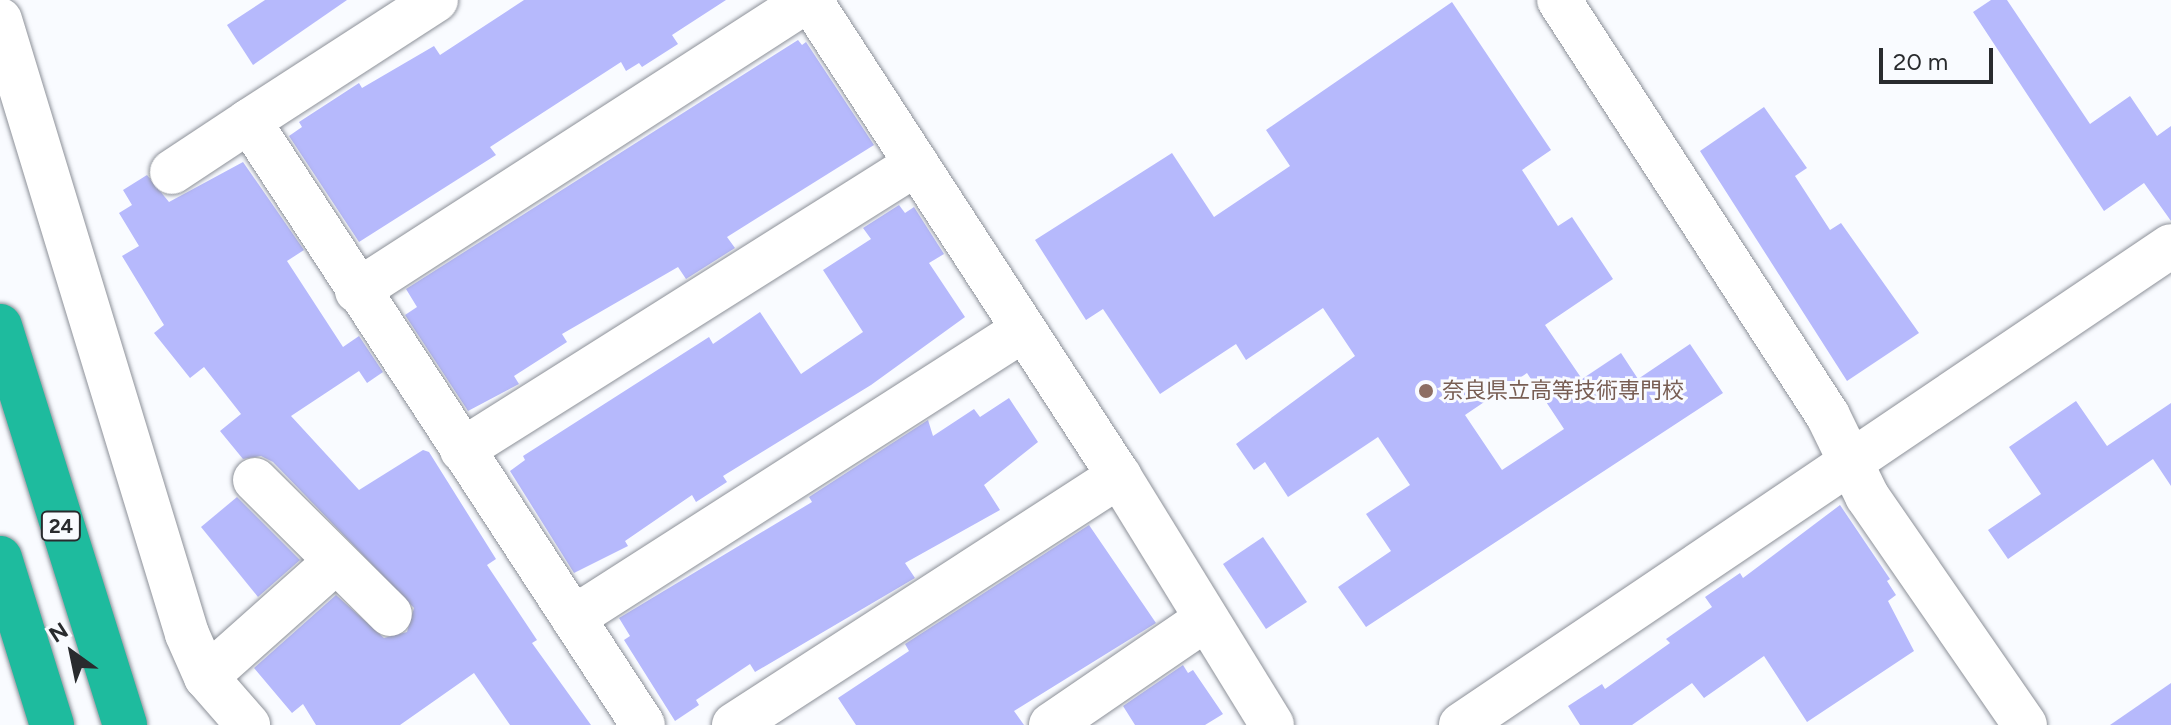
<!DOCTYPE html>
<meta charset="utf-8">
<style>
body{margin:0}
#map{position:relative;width:2171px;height:725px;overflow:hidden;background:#f9fbff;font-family:Figtree,"Noto Sans JP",sans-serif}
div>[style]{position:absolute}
.building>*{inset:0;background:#b6b9fc}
.roads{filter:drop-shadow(0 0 2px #8d9199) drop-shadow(0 0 2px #8d9199)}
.minor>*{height:44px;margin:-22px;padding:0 22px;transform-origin:22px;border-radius:22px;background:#fff}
.highway>*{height:44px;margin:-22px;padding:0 22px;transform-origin:22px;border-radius:22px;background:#1ebb9e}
.dots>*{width:22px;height:22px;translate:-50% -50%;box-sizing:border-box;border:4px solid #f9fbff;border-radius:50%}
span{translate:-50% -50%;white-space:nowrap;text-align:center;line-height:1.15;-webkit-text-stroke:6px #f9fbff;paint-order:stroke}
.shield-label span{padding:2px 6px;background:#f9fbff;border:2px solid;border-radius:6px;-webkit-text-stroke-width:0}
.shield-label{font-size:20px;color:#292b2e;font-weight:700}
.education-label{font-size:22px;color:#785e54}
.left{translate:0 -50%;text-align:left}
.north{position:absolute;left:32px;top:613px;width:80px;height:80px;-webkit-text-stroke:6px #f9fbff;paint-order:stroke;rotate:327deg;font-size:22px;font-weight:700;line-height:32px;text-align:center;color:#292b2e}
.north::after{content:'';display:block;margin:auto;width:28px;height:36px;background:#292b2e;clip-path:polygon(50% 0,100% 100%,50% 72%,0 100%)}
.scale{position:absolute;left:1879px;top:48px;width:114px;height:36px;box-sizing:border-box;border:4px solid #292b2e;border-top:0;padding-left:10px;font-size:24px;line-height:28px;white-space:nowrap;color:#292b2e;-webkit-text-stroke:6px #f9fbff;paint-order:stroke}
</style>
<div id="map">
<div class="building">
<div style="clip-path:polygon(265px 0,347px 0,253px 65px,227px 25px)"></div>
<div style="clip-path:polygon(524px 0,726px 0,672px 35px,678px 44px,642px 67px,639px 63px,626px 71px,621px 62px,490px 147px,496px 155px,359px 242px,289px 136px,302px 127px,299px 122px,359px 83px,362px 88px,434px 46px,440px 55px)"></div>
<div style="clip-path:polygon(1991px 0,2007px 0,2090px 124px,2130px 96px,2157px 136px,2171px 126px,2171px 221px,2144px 183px,2104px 211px,1973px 12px)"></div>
<div style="clip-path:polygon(evenodd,1452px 2px,1551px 150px,1522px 170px,1558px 226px,1572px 217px,1613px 279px,1545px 325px,1582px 379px,1621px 353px,1638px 379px,1690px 344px,1723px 393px,1366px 627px,1338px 587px,1391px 551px,1366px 514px,1410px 485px,1378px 437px,1288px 497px,1265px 462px,1254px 470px,1236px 444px,1355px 356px,1323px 308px,1246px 360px,1236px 344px,1160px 394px,1103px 309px,1086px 320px,1035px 240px,1172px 153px,1214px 217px,1290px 166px,1266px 130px,1452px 2px,1527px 373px,1564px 429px,1502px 470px,1465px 415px,1527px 373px)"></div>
<div style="clip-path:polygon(798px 40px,802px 45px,806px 42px,874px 145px,727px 237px,735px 248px,686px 279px,678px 267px,562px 334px,567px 342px,514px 376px,519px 384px,468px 411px,405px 315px,417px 307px,406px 289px)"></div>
<div style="clip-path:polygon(1764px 107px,1807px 168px,1795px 176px,1830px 230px,1841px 223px,1919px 333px,1847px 381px,1700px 151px)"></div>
<div style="clip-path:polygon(243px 162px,304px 250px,287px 261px,343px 347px,359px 336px,383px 372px,367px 383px,359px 371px,291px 416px,359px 490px,423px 450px,429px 452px,496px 559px,487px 565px,537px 640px,532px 643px,591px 725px,510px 725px,474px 673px,400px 725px,316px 725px,303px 704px,292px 713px,254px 668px,336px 595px,384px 638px,407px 632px,414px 608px,273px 462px,261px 456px,243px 459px,220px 431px,241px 414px,204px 367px,190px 378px,154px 333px,164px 325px,122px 256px,139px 246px,119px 213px,132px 205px,123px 190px,147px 175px,169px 202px)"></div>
<div style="clip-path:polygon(899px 205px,905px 213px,914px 207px,944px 254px,929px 263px,965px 317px,871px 385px,723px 476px,727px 482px,696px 502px,692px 495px,625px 541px,628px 546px,574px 573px,510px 471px,525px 460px,523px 456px,709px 337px,713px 344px,760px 312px,801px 374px,863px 332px,823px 270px,871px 239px,863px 228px)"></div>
<div style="clip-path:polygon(1009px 398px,1038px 442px,984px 485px,1000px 510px,905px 563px,915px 578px,755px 672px,750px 664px,696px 700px,699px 705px,675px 721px,624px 640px,630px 636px,619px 618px,812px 502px,809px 497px,928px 420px,933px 436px,974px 409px,980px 417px)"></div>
<div style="clip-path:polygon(2076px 401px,2107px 446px,2171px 403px,2171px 486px,2153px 459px,2008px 559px,1988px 530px,2041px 494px,2009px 447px)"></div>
<div style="clip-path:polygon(237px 497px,300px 560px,258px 597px,201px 527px)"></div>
<div style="clip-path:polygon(1840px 505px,1890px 579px,1887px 581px,1896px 595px,1888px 601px,1914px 651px,1807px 722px,1764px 656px,1704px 698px,1692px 683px,1632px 725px,1580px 725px,1568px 706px,1602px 684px,1605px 689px,1670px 643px,1666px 639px,1712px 607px,1705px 597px,1740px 573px,1743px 578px)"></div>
<div style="clip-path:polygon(1089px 525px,1156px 623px,1014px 711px,1024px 725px,856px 725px,838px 698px,909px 651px,905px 644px)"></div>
<div style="clip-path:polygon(1263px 537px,1307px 602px,1266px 629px,1223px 564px)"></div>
<div style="clip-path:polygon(1183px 665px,1188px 673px,1193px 670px,1223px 714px,1205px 725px,1135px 725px,1123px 706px)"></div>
<div style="clip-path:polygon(2171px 683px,2171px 725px,2110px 725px)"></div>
</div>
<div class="roads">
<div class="minor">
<div style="left:436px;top:0;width:223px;rotate:147.1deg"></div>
<div style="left:249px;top:121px;width:721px;rotate:56.88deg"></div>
<div style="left:810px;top:0;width:568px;rotate:57.01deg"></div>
<div style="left:1119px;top:476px;width:292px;rotate:58.4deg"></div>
<div style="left:1559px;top:0;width:495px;rotate:57.1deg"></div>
<div style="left:1828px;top:416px;width:89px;rotate:64deg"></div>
<div style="left:1867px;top:496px;width:278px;rotate:55.4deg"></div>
<div style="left:0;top:20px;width:642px;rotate:73.06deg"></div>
<div style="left:187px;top:634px;width:47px;rotate:66.2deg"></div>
<div style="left:206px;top:677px;width:64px;rotate:48.8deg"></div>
<div style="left:172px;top:172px;width:92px;rotate:-33.5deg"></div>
<div style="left:357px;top:291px;width:537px;rotate:-32.83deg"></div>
<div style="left:462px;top:450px;width:537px;rotate:-32.21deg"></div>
<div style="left:255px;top:480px;width:190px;rotate:44.8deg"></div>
<div style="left:573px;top:618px;width:534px;rotate:-32.62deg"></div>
<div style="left:206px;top:677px;width:171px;rotate:-41.7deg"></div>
<div style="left:734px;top:725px;width:459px;rotate:-32.9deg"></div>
<div style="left:1051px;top:725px;width:188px;rotate:-34.4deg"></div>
<div style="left:1461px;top:725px;width:856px;rotate:-34.01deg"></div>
</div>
<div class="highway">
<div style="left:0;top:326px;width:418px;rotate:72.6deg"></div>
<div style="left:0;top:558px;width:175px;rotate:72.7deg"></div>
</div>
</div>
<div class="dots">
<div style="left:1426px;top:391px;background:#8d6e63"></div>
</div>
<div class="shield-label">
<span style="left:61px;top:526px">24</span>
</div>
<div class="education-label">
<span class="left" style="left:1442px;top:391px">奈良県立高等技術専門校</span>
</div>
<div class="north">N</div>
<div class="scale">20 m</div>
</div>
